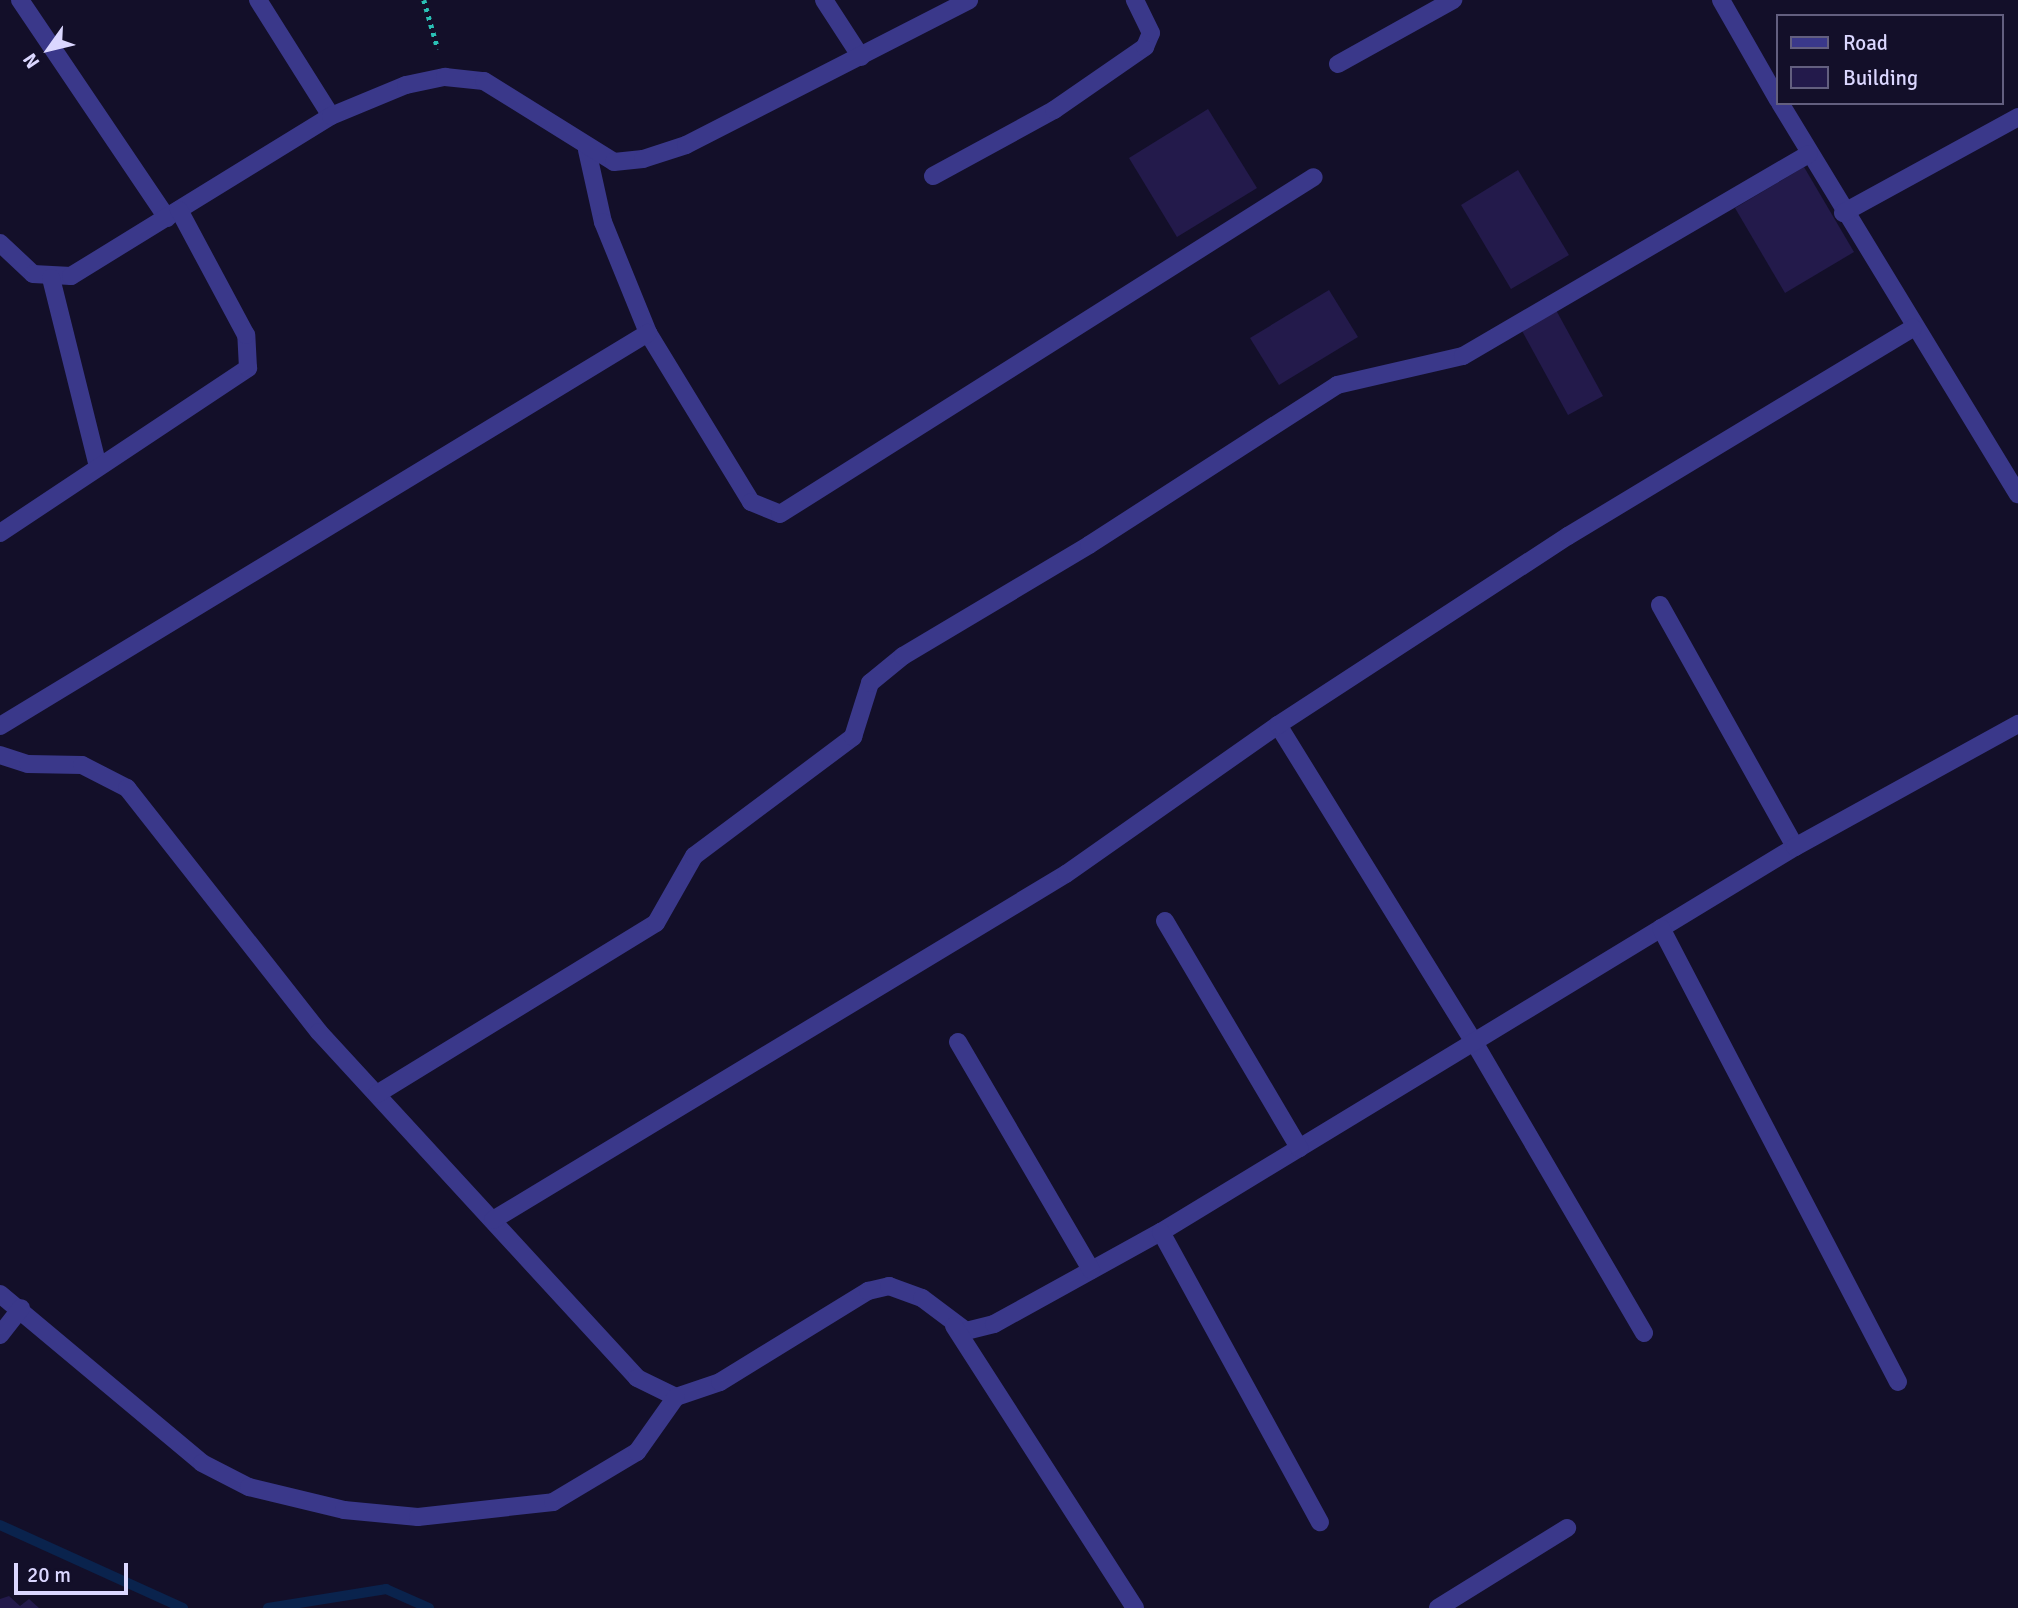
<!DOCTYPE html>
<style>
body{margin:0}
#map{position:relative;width:2018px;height:1608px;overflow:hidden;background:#130f29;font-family:Signika,sans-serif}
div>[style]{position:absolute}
.stream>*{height:10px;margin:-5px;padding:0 5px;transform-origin:5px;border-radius:5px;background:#0a234d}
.building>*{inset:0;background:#231a4b}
.path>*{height:4.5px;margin-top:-2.25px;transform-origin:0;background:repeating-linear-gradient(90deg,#2ac0b5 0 3.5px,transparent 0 8.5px)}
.minor>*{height:18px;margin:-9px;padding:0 9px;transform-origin:9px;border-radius:9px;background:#3a388a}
span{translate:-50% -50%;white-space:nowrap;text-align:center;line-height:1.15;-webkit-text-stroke:5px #130f29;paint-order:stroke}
.legend{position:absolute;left:1776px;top:14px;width:228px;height:91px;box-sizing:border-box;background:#130f29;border:2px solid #635f7f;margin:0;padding:9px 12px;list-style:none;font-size:21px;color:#dbd7ff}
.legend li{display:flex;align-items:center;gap:14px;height:35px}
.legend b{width:35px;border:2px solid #635f7f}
.north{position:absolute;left:14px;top:14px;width:70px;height:70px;-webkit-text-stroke:5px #130f29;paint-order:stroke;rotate:236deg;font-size:19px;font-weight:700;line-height:28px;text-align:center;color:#dbd7ff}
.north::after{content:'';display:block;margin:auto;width:24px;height:32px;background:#dbd7ff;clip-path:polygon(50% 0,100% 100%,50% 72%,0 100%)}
.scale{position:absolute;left:14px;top:1563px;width:114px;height:32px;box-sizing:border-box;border:4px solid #dbd7ff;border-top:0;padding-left:9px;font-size:21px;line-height:24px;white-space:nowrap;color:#dbd7ff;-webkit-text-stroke:5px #130f29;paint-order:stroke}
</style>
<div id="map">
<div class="stream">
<div style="left:0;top:1525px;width:201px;rotate:24.4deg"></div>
<div style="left:268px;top:1608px;width:120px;rotate:-9.1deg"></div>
<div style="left:386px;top:1589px;width:47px;rotate:23.8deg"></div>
</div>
<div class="building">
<div style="clip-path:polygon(1208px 109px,1257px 188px,1177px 237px,1129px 158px)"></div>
<div style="clip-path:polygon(1804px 167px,1854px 252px,1785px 293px,1735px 208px)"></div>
<div style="clip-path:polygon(1518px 170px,1569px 255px,1511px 289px,1461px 205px)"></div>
<div style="clip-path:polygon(1329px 290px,1358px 337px,1279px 385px,1250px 338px)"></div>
<div style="clip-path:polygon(1556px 310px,1603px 396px,1568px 415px,1521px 329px)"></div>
<div style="clip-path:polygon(9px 1596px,20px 1606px,29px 1599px,39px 1608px,0 1608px,0 1599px)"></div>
</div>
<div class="path">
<div style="left:424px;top:0;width:51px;rotate:74.1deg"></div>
</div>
<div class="minor">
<div style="left:20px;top:0;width:263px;rotate:56deg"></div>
<div style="left:258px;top:0;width:137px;rotate:57.8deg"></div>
<div style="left:824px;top:0;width:68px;rotate:57deg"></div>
<div style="left:1721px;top:0;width:115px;rotate:60.3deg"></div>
<div style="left:1338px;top:64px;width:132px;rotate:-29.1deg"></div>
<div style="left:1780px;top:103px;width:458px;rotate:58.7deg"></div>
<div style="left:587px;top:150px;width:74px;rotate:77.5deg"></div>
<div style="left:603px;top:222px;width:120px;rotate:67.9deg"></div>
<div style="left:648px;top:333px;width:198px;rotate:58.6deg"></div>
<div style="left:751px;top:502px;width:31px;rotate:22deg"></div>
<div style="left:780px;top:514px;width:631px;rotate:-32.26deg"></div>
<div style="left:933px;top:176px;width:138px;rotate:-28.6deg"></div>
<div style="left:1054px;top:110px;width:111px;rotate:-34.7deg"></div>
<div style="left:1145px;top:47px;width:15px;rotate:-67deg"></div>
<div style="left:1151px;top:33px;width:37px;rotate:-116deg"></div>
<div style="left:1843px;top:213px;width:200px;rotate:-28.7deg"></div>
<div style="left:0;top:243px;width:45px;rotate:43.2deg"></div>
<div style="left:33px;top:274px;width:38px;rotate:3deg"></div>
<div style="left:71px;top:276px;width:305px;rotate:-31.6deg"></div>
<div style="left:331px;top:116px;width:81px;rotate:-22.5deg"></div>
<div style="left:406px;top:85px;width:40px;rotate:-12deg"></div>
<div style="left:445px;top:77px;width:39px;rotate:6deg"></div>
<div style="left:484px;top:81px;width:153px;rotate:31.9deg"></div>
<div style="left:614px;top:162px;width:29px;rotate:-6deg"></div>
<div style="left:643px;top:159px;width:45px;rotate:-18deg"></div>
<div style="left:686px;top:145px;width:318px;rotate:-27.1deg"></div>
<div style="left:51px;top:278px;width:195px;rotate:76deg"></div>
<div style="left:0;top:533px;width:298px;rotate:-33.6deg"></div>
<div style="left:248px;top:368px;width:33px;rotate:-93deg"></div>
<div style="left:246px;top:335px;width:142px;rotate:-118.2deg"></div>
<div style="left:1660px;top:605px;width:277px;rotate:60.8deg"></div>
<div style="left:1278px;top:725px;width:373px;rotate:58.3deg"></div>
<div style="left:1474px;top:1042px;width:337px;rotate:59.7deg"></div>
<div style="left:0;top:726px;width:758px;rotate:-31.24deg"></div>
<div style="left:0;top:755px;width:29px;rotate:18deg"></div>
<div style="left:28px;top:764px;width:54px;rotate:1.1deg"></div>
<div style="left:82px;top:765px;width:51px;rotate:27.1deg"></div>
<div style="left:127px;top:788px;width:310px;rotate:51.8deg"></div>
<div style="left:319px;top:1032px;width:470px;rotate:47.4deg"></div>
<div style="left:637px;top:1378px;width:43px;rotate:26deg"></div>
<div style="left:676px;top:1397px;width:46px;rotate:-18.8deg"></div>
<div style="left:720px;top:1382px;width:174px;rotate:-31.6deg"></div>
<div style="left:868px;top:1291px;width:22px;rotate:-13deg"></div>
<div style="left:889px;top:1286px;width:35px;rotate:20deg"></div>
<div style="left:922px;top:1298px;width:55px;rotate:36.9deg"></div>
<div style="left:966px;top:1331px;width:29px;rotate:-14deg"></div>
<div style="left:994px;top:1324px;width:191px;rotate:-28.9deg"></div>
<div style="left:1161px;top:1232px;width:742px;rotate:-31.27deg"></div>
<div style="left:1795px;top:847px;width:255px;rotate:-28.9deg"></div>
<div style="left:1165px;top:921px;width:264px;rotate:59.4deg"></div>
<div style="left:1661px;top:928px;width:512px;rotate:62.43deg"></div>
<div style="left:958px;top:1042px;width:264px;rotate:59.7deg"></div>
<div style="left:377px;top:1094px;width:327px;rotate:-31.5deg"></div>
<div style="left:656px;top:923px;width:77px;rotate:-60.4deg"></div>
<div style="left:694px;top:856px;width:199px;rotate:-36.8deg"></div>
<div style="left:853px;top:737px;width:57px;rotate:-72.5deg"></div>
<div style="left:870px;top:683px;width:43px;rotate:-39.3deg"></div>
<div style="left:903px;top:656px;width:217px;rotate:-30.8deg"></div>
<div style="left:1089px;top:545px;width:295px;rotate:-32.8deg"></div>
<div style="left:1337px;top:385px;width:129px;rotate:-13deg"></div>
<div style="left:1463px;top:356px;width:400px;rotate:-30.3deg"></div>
<div style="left:493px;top:1220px;width:669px;rotate:-31.13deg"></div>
<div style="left:1066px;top:874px;width:259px;rotate:-35.1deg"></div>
<div style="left:1278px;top:725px;width:346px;rotate:-33.1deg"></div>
<div style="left:1568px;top:536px;width:403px;rotate:-31.1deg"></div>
<div style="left:1161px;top:1232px;width:331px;rotate:61.3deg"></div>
<div style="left:0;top:1294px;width:263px;rotate:39.9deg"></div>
<div style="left:202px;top:1463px;width:53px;rotate:27.1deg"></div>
<div style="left:249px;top:1487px;width:98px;rotate:13.6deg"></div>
<div style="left:344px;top:1510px;width:74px;rotate:5.4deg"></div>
<div style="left:418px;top:1517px;width:136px;rotate:-6.3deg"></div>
<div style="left:553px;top:1502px;width:98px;rotate:-30.8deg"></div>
<div style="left:637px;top:1452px;width:67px;rotate:-54.7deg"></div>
<div style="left:954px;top:1326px;width:335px;rotate:57.3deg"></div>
<div style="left:0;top:1335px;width:34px;rotate:-52deg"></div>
<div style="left:1438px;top:1608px;width:152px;rotate:-31.8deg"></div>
</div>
<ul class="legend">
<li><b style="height:9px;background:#3a388a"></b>Road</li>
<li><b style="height:19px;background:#231a4b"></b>Building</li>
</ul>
<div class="north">N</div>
<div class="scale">20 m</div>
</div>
